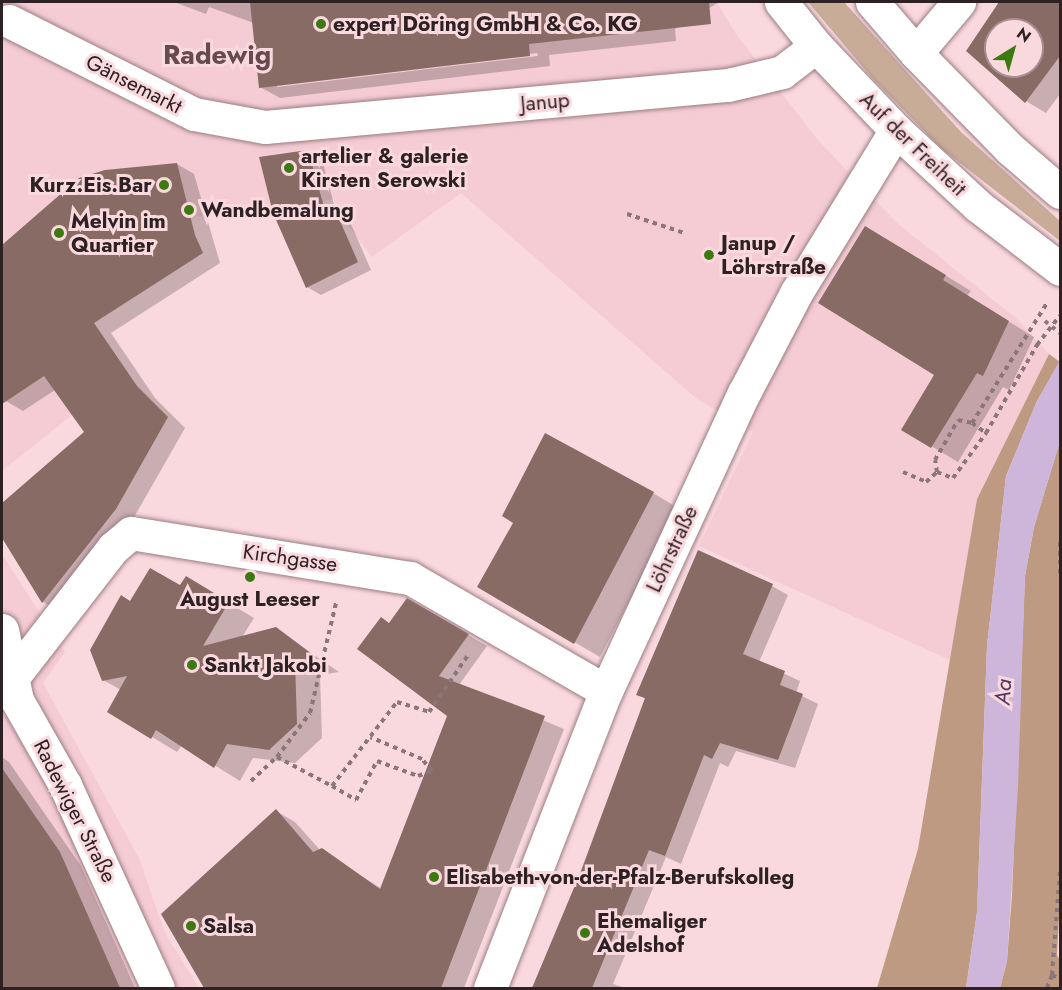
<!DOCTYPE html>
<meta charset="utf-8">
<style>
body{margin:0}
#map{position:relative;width:1062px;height:990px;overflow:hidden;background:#fad9de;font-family:Jost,sans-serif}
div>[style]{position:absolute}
.built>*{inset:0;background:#f5ccd3}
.green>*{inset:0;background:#c8ac98}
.forest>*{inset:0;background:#bd9a81}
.water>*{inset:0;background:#ceb6da}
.shadow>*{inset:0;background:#0003}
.building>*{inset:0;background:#876b64}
.path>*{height:4px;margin-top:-2px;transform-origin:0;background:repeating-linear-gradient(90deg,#8a7578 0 4.5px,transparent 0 9px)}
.roads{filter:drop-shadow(0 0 2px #9a7d82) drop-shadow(0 0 2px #9a7d82)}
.minor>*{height:33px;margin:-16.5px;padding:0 16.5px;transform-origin:16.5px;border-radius:16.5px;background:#fff}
.major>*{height:33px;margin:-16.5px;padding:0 16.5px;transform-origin:16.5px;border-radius:16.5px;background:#fff}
.path-bridge>*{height:4px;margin-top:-2px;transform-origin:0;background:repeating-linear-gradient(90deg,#8a7578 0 4.5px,transparent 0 9px)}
.dots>*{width:16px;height:16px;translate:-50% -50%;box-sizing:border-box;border:3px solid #fad9de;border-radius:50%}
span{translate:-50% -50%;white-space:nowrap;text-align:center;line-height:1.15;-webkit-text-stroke:6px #fad9de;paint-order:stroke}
.poi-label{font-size:21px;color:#2d2123;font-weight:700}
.left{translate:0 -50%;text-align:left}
.right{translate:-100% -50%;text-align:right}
.street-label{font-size:21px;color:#2d2123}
.water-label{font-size:22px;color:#523260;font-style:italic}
.district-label{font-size:27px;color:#654a4f;font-weight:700}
.frame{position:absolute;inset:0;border:3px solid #2d2123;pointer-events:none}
.north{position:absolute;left:984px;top:18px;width:60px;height:60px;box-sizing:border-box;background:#fad9de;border:2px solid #a88f93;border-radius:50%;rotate:37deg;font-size:16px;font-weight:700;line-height:24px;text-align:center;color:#2d2123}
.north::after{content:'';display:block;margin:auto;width:21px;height:27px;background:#3d7911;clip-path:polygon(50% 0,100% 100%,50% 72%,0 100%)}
</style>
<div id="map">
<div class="built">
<div style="clip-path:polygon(2px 2px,717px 2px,736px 34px,817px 139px,897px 223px,1016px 318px,1049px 354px,977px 499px,952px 661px,699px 546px,753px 432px,697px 399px,461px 193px,372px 257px,339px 214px,334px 199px,273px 213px,133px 220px,9px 325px,72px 415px,2px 471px)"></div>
<div style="clip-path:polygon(2px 554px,65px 652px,43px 683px,139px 858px,165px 933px,199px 988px,71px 988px,2px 883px)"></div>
</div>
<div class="green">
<div style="clip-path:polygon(808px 2px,844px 2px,961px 132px,1060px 221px,1060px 241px,942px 149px,873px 79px)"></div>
</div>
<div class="forest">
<div style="clip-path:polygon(1049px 354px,1060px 362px,1037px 401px,1006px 476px,987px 646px,977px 912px,966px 988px,877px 988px,918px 849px,977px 499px)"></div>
<div style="clip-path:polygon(1060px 441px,1060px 899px,1057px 955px,1060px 960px,1060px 988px,1000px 988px,1007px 961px,1012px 895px,1025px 576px,1034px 527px)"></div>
</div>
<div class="water">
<div style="clip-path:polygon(1060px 360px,1060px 441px,1034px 527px,1025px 576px,1018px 787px,1007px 961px,1000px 988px,966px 988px,977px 912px,987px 646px,1006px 476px,1037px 401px)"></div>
</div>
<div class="shadow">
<div style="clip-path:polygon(evenodd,174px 2px,719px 2px,675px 29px,676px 41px,549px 55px,550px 66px,280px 98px,260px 87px,254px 23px,209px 7px,206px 14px,174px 2px,537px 53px,538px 56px,277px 87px,277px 84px,537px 53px)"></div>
<div style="clip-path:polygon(evenodd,1000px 2px,1060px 2px,1060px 94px,1046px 113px,1026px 101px,968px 50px,1000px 2px,996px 30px,1032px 30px,1032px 66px,996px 66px,996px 30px)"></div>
<div style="clip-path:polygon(308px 152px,322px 160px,335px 208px,347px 215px,371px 270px,321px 295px,307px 287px)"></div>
<div style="clip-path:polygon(177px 164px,194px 174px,220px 263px,111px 333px,155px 398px,185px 428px,133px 519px,60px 612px,43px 602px,2px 536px,2px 505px,86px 432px,55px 390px,23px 411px,6px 401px,2px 393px,2px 247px,60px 200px)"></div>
<div style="clip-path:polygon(891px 242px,971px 291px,967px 296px,1034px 337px,1009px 390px,1003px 387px,958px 462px,903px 429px,936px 375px)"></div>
<div style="clip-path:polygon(653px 493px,678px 508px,600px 657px,479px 587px)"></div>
<div style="clip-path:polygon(772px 586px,788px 595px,759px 662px,800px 681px,796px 693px,818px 704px,795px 768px,736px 751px,728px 767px,720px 763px,681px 864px,666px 857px,613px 984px,625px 988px,532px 988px,583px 872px,647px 700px,638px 694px)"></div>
<div style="clip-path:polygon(180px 587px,212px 593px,254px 618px,242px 637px,276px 629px,339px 672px,320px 675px,322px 738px,295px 763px,253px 758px,240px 781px,182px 745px,177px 752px,109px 711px,121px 690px,103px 680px,131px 603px)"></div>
<div style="clip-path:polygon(408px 600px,487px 646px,459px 685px,564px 729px,464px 988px,206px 988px,162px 915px,276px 811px,295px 822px,320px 850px,382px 889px,449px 715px,390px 624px)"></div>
<div style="clip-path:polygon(2px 757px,9px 762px,81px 866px,135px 988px,2px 988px)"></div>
</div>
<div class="building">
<div style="clip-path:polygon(250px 2px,709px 2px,711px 24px,529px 44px,530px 56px,259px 88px)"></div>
<div style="clip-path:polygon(evenodd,999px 2px,1060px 2px,1060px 56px,1025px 103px,966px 51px,999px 2px,996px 30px,1032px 30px,1032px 66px,996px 66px,996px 30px)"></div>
<div style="clip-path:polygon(308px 150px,324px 207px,333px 205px,358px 262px,306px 288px,273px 213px,259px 157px)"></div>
<div style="clip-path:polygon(177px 163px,195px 235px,203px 253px,94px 323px,137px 386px,168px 417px,116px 509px,42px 603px,2px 538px,2px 503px,84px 432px,44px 376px,2px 404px,2px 245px,79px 178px,105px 170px)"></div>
<div style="clip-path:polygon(865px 226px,946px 275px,943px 280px,1009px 321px,983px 376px,977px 373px,931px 448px,901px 430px,934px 375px,818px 303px)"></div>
<div style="clip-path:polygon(545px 433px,654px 492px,574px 644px,477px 587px,513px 523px,502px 516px)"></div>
<div style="clip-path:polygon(698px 550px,773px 584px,743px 654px,785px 671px,780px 685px,803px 694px,778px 760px,720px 743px,712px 759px,704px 755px,665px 856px,649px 850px,592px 988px,532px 988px,581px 871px,645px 698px,636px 695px)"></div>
<div style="clip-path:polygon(150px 568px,180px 585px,186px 576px,229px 602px,203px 646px,276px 627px,316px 657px,295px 661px,297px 724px,269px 750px,227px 744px,214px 768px,156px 730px,151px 739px,107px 712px,127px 676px,102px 681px,90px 650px,121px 595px,130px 601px)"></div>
<div style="clip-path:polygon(407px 598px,469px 634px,439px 676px,545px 716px,441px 988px,204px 988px,161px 914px,276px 809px,313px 852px,322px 848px,380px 889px,447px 716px,357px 649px,381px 617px,389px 623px)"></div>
<div style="clip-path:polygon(2px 768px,60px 852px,120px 988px,2px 988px)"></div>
</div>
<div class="path">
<div style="left:627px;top:214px;width:60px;rotate:18.4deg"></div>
<div style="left:972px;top:423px;width:17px;rotate:36deg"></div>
<div style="left:903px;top:472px;width:25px;rotate:23deg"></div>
<div style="left:926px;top:482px;width:15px;rotate:-42deg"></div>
<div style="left:937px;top:472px;width:12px;rotate:-99deg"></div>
<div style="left:935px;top:460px;width:46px;rotate:-60.1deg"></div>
<div style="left:958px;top:420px;width:14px;rotate:12deg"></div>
<div style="left:972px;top:423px;width:142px;rotate:-58deg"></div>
<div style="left:937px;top:472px;width:17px;rotate:21deg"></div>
<div style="left:953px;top:478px;width:56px;rotate:-53.7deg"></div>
<div style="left:986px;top:433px;width:102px;rotate:-59.9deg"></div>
<div style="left:1037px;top:345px;width:37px;rotate:-52deg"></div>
<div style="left:1060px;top:542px;width:31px;rotate:90deg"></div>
<div style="left:277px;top:757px;width:62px;rotate:27.8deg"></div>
<div style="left:332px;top:786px;width:106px;rotate:-52.3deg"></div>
<div style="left:397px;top:702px;width:34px;rotate:17deg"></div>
<div style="left:429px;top:712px;width:69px;rotate:-55.6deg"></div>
<div style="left:251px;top:781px;width:35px;rotate:-43deg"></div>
<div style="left:277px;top:757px;width:55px;rotate:-53.1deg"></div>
<div style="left:310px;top:713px;width:113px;rotate:-76.7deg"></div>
<div style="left:332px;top:786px;width:28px;rotate:30deg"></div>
<div style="left:356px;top:800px;width:44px;rotate:-61.7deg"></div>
<div style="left:377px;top:761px;width:44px;rotate:20.1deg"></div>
<div style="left:418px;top:776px;width:15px;rotate:-20deg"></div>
<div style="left:432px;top:771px;width:16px;rotate:-130deg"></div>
<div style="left:422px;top:759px;width:56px;rotate:-157.1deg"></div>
<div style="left:1052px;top:975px;width:9px;rotate:27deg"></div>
<div style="left:1047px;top:988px;width:14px;rotate:-69deg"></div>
<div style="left:1052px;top:975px;width:104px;rotate:-85.6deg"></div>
</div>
<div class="roads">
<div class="minor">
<div style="left:9px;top:21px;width:207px;rotate:26.7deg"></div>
<div style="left:194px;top:114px;width:72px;rotate:10.4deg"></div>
<div style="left:265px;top:127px;width:465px;rotate:-5.2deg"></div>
<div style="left:728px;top:85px;width:56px;rotate:-13.5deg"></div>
<div style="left:782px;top:72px;width:43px;rotate:-37.4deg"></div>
<div style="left:916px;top:53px;width:67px;rotate:-49.9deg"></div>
<div style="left:2px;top:630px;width:72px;rotate:77.9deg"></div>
<div style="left:17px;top:700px;width:98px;rotate:60.5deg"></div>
<div style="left:65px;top:785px;width:223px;rotate:65.4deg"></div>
<div style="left:13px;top:677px;width:163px;rotate:-52.2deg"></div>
<div style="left:113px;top:548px;width:23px;rotate:-40deg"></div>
<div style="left:131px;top:533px;width:283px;rotate:9.2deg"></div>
<div style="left:410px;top:578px;width:226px;rotate:30deg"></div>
<div style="left:490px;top:988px;width:319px;rotate:-68.7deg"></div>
<div style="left:606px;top:691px;width:328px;rotate:-65.2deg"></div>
<div style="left:744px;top:393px;width:113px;rotate:-62.5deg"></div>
<div style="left:796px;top:293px;width:191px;rotate:-58.5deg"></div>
</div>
<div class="major">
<div style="left:781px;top:2px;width:56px;rotate:51.5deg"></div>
<div style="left:816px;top:46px;width:116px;rotate:46.4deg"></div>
<div style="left:896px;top:130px;width:112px;rotate:42.8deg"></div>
<div style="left:978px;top:206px;width:103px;rotate:37.5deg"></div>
<div style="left:872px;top:2px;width:67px;rotate:49.2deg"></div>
<div style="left:916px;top:53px;width:134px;rotate:45.6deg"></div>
<div style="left:1010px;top:149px;width:66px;rotate:40.7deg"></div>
</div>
</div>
<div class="path-bridge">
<div style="left:1045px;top:321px;width:19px;rotate:39deg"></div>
</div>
<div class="dots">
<div style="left:321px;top:24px;background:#3d7911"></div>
<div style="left:289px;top:168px;background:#3d7911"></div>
<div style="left:164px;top:185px;background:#3d7911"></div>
<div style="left:189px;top:210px;background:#3d7911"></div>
<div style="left:59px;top:233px;background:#3d7911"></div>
<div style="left:709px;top:255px;background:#3d7911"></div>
<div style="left:250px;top:577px;background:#3d7911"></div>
<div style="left:192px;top:665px;background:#3d7911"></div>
<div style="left:434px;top:877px;background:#3d7911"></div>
<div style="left:191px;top:926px;background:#3d7911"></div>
<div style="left:585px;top:933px;background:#3d7911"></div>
</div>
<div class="poi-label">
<span class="left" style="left:333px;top:24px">expert Döring GmbH &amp; Co. KG</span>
<span class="left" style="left:301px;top:168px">artelier &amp; galerie<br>Kirsten Serowski</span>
<span class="right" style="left:152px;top:185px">Kurz.Eis.Bar</span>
<span class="left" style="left:201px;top:210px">Wandbemalung</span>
<span class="left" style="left:71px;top:233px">Melvin im<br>Quartier</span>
<span class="left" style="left:721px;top:255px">Janup /<br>Löhrstraße</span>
<span style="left:250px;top:599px">August Leeser</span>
<span class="left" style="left:204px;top:665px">Sankt Jakobi</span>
<span class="left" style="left:446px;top:877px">Elisabeth-von-der-Pfalz-Berufskolleg</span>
<span class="left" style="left:597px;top:933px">Ehemaliger<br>Adelshof</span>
<span class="left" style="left:203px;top:926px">Salsa</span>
</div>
<div class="street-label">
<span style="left:134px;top:84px;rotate:27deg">Gänsemarkt</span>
<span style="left:545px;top:102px;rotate:-5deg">Janup</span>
<span style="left:913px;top:144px;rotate:44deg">Auf der Freiheit</span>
<span style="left:672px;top:549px;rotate:-65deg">Löhrstraße</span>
<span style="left:290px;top:558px;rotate:8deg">Kirchgasse</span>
<span style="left:75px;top:811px;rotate:63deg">Radewiger Straße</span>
</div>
<div class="water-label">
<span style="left:1003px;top:692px;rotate:-86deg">Aa</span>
</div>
<div class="district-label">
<span style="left:217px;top:55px">Radewig</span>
</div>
<div class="frame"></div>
<div class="north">N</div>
</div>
